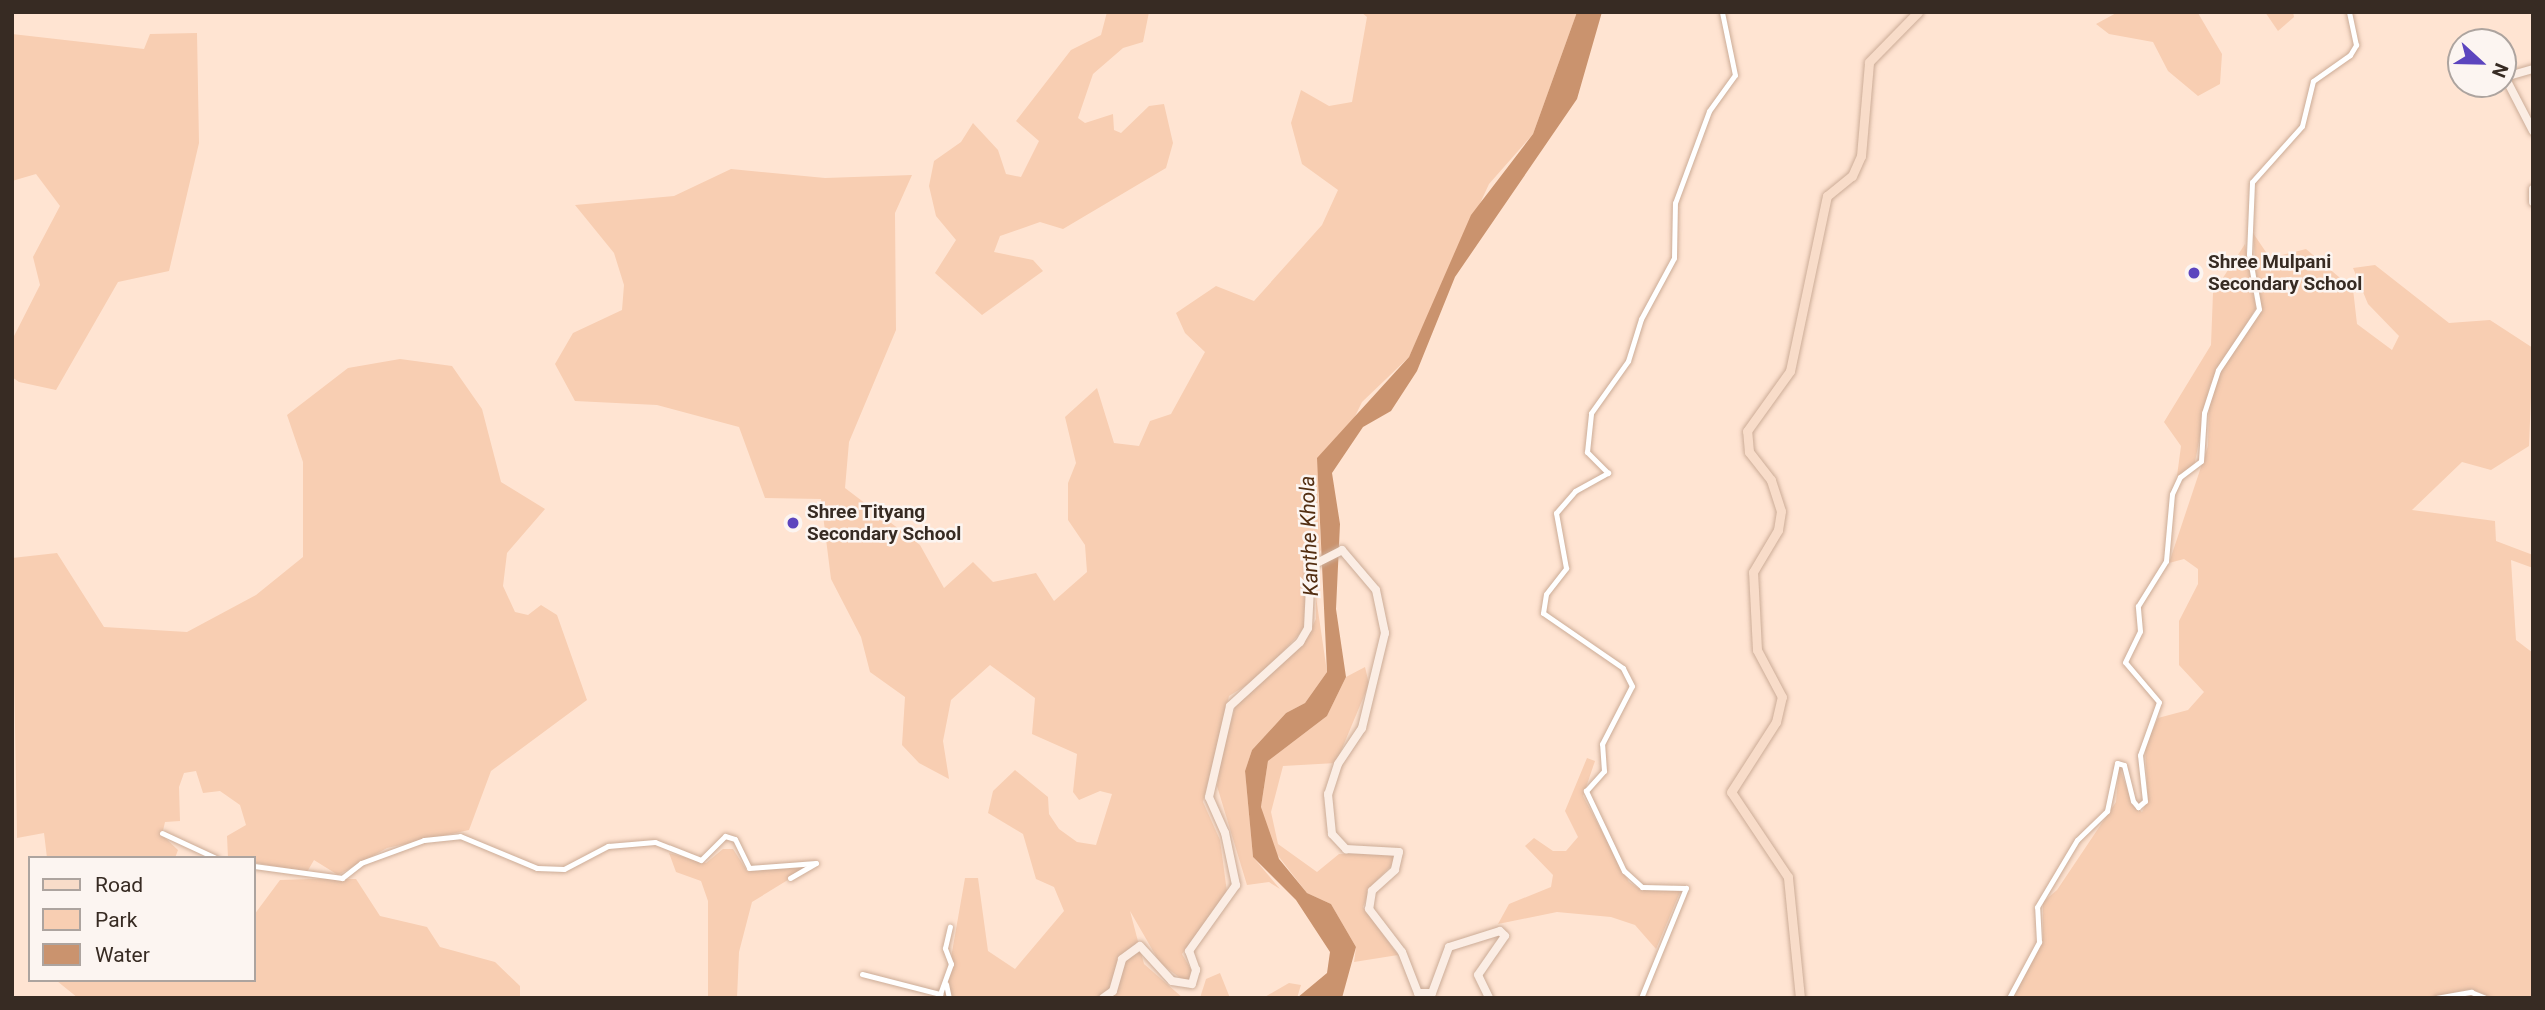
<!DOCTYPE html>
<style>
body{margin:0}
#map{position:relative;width:2545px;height:1010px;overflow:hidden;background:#ffe4d2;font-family:Roboto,sans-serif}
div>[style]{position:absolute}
.green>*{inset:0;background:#f8ceb2}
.water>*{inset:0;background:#ca936e}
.roads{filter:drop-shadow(0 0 2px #ccac97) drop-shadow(0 0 2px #ccac97)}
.street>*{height:5px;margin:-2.5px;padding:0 2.5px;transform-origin:2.5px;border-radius:2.5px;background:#fff}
.secondary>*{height:8px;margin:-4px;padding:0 4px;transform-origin:4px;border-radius:4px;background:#fbede4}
.primary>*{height:9px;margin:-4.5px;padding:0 4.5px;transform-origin:4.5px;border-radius:4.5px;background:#f8dcc9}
.dots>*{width:19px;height:19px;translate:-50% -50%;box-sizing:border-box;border:4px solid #fcf5f1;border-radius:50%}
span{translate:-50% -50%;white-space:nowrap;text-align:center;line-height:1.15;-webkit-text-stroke:5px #fcf5f1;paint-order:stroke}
.poi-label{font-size:19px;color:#372b23;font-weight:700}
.left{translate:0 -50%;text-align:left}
.water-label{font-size:21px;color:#532e11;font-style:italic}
.frame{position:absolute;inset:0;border:14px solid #372b23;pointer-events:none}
.legend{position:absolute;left:28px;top:856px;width:228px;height:126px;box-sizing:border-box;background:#fcf5f1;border:2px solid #ada49f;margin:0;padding:9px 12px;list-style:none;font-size:21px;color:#372b23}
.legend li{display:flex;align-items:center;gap:14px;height:35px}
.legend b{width:35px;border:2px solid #ada49f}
.north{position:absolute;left:2447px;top:28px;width:70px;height:70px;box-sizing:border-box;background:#fcf5f1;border:2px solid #ada49f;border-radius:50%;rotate:112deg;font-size:19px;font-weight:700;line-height:28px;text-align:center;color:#372b23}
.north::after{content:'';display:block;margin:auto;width:24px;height:32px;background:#5c45be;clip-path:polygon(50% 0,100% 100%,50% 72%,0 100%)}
</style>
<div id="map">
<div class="green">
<div style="clip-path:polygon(1107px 12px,1149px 12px,1143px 42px,1123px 48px,1093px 74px,1078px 118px,1085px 123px,1113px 114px,1114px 130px,1121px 133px,1149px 106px,1164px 104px,1173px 143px,1166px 168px,1063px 229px,1040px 222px,1000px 236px,994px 252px,1033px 260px,1043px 271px,982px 315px,935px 273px,956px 240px,936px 216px,929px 186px,934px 161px,961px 142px,973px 123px,998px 150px,1006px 174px,1021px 177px,1039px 141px,1016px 121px,1071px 50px,1101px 35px)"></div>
<div style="clip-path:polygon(1361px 12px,1577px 12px,1533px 134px,1489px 184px,1409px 357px,1362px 402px,1318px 493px,1321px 550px,1306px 571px,1304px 629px,1258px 678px,1229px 696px,1203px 802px,1220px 840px,1227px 892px,1182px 954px,1192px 971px,1187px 983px,1160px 963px,1130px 911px,1144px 964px,1183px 998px,944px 998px,965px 878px,978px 878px,988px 951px,1015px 969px,1064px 911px,1054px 887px,1036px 879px,1023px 834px,988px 813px,993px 791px,1015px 770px,1048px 797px,1049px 814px,1059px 829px,1077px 842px,1096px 845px,1112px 794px,1100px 791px,1079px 800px,1073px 792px,1077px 754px,1032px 734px,1035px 698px,990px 665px,951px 700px,943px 741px,949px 779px,919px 763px,902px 745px,905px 697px,870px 672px,861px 637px,831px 579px,821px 499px,765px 498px,739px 427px,657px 405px,575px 401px,555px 364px,573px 333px,622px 310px,624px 285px,614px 253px,575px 205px,674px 196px,731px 169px,825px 178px,912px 175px,895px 213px,896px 330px,849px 442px,845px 488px,920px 545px,944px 588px,973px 562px,993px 582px,1036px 573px,1054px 601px,1087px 572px,1085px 545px,1068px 520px,1068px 483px,1076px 463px,1065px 417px,1097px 388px,1114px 443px,1139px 446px,1150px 421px,1171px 414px,1205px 352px,1185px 333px,1176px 313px,1216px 286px,1254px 301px,1322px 225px,1338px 190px,1302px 164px,1291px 123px,1301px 90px,1329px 106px,1352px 102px,1367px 17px)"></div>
<div style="clip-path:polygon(2118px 12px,2198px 13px,2222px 54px,2220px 84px,2198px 96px,2168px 71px,2153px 42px,2109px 34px,2096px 24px)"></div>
<div style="clip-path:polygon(2265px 12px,2293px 12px,2294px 17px,2278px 31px)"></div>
<div style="clip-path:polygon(197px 33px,199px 143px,169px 271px,118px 282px,56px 390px,19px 382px,12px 377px,12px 340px,40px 285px,33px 257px,60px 206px,36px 174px,12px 181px,12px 34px,144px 49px,150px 34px)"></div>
<div style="clip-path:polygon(2253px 233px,2270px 258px,2306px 249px,2353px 289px,2357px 324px,2392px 350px,2399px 336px,2368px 304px,2353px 268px,2375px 265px,2449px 323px,2490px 320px,2533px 348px,2529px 446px,2491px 470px,2462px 462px,2412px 510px,2495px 521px,2496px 541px,2533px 555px,2533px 568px,2511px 560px,2516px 640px,2533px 653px,2533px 998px,2494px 998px,2471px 989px,2425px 998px,2013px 998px,2014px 984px,2043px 939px,2043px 902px,2057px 890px,2116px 802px,2119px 766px,2133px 805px,2142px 812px,2148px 800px,2145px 747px,2158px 718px,2188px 710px,2204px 692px,2179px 665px,2179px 621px,2198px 584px,2198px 569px,2184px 559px,2169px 563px,2208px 446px,2209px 400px,2222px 367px,2259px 313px)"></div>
<div style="clip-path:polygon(2245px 244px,2256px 308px,2210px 385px,2194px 467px,2177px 476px,2181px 446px,2164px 422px,2211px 345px,2213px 293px)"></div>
<div style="clip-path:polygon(400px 359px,452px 366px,482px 409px,501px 482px,545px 509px,507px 553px,503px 586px,515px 612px,528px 615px,541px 605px,557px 615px,587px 700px,491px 771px,469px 830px,387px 848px,338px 875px,314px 860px,307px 872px,228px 858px,227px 836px,246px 825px,240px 805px,220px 791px,203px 793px,196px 771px,184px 773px,179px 787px,180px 821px,165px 822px,162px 835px,178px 850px,175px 858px,47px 858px,44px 833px,17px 838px,12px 558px,57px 553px,104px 627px,187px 632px,256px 595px,303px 557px,303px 462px,287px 415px,348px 368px)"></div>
<div style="clip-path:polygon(1316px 597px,1327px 672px,1305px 703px,1286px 713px,1252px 750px,1245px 771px,1253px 857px,1280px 889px,1269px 882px,1247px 885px,1217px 786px,1222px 754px,1236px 704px,1304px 643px,1316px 619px)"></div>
<div style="clip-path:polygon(1365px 667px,1369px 684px,1336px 763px,1283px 766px,1271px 812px,1278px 844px,1317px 872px,1339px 854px,1393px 853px,1394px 863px,1372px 885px,1363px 907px,1398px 955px,1354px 962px,1356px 947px,1331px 904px,1307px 893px,1268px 843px,1261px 807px,1268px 761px,1327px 716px,1346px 677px)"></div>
<div style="clip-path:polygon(1587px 758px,1595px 761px,1583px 796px,1629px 882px,1638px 888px,1672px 885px,1680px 892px,1656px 949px,1635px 925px,1611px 917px,1557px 912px,1498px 924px,1509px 904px,1551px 887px,1553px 875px,1525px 846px,1534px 838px,1553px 851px,1566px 851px,1578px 837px,1565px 811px)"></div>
<div style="clip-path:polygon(723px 849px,733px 849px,747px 871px,809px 867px,752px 902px,739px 952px,737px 998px,708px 998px,708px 901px,701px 881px,676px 872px,669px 853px,706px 863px)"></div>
<div style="clip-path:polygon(311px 879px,356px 879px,380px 916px,427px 927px,440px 947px,495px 962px,520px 986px,520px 998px,78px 998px,57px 981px,254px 980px,254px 915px,280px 880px)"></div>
<div style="clip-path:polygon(1220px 973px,1230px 998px,1200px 998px,1206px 979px)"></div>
<div style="clip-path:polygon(1289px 983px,1301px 985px,1297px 998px,1263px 998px)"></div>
</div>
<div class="water">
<div style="clip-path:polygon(1577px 12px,1602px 12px,1577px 99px,1455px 277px,1417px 371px,1391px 411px,1363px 427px,1332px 473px,1340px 524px,1336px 609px,1346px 677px,1327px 716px,1268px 761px,1261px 807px,1279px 859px,1307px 893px,1331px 904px,1356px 947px,1342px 998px,1297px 998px,1327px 973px,1330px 952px,1296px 900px,1253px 857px,1245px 771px,1252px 750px,1286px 713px,1305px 703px,1327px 672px,1317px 458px,1409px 357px,1471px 215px,1533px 134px)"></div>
</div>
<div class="roads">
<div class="street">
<div style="left:162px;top:833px;width:60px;rotate:24.8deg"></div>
<div style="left:254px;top:866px;width:89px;rotate:7.8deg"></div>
<div style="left:342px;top:878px;width:24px;rotate:-38deg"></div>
<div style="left:361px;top:863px;width:67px;rotate:-20.1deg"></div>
<div style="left:424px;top:840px;width:36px;rotate:-6deg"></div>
<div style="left:460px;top:836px;width:83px;rotate:22.6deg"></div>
<div style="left:537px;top:868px;width:27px;rotate:2deg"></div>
<div style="left:564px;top:869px;width:50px;rotate:-27.6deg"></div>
<div style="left:608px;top:846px;width:47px;rotate:-4.9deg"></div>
<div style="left:655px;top:842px;width:49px;rotate:21.4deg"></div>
<div style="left:701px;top:860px;width:34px;rotate:-45deg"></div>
<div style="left:725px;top:836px;width:10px;rotate:17deg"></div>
<div style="left:735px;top:839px;width:32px;rotate:64deg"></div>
<div style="left:749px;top:868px;width:67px;rotate:-4.3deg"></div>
<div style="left:816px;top:863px;width:30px;rotate:150deg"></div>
<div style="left:862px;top:974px;width:81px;rotate:14.4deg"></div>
<div style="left:940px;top:994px;width:32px;rotate:-70deg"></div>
<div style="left:951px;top:964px;width:17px;rotate:-111deg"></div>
<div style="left:945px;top:948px;width:22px;rotate:-77deg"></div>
<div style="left:946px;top:984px;width:14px;rotate:78deg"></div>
<div style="left:1641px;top:998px;width:119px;rotate:-67.8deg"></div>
<div style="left:1686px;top:888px;width:44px;rotate:-178.7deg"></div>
<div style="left:1642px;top:887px;width:24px;rotate:-138deg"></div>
<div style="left:1624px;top:871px;width:89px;rotate:-115.4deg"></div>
<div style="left:1586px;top:791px;width:27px;rotate:-48deg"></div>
<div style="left:1604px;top:771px;width:27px;rotate:-94deg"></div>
<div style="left:1602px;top:744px;width:65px;rotate:-62.7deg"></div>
<div style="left:1632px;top:686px;width:20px;rotate:-117deg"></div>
<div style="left:1623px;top:668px;width:97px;rotate:-145.5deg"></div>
<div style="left:1543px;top:613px;width:19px;rotate:-81deg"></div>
<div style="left:1546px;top:594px;width:33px;rotate:-52deg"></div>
<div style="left:1566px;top:568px;width:56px;rotate:-100.3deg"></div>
<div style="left:1556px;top:513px;width:29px;rotate:-49deg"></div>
<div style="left:1575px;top:491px;width:38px;rotate:-29deg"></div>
<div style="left:1608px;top:473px;width:30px;rotate:-135deg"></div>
<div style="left:1587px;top:452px;width:39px;rotate:-84deg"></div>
<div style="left:1591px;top:413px;width:64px;rotate:-54.6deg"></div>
<div style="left:1628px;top:361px;width:44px;rotate:-72.8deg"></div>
<div style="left:1641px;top:319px;width:69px;rotate:-61.6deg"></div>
<div style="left:1674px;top:258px;width:55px;rotate:-89deg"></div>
<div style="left:1675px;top:203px;width:98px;rotate:-69.7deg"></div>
<div style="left:1709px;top:111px;width:44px;rotate:-54.2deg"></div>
<div style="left:1735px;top:75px;width:64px;rotate:-101.7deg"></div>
<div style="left:2009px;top:998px;width:64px;rotate:-61.8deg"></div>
<div style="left:2039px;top:942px;width:35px;rotate:-93deg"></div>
<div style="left:2037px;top:907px;width:78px;rotate:-59.2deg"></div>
<div style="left:2077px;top:840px;width:42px;rotate:-44deg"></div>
<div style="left:2107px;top:811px;width:49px;rotate:-78.2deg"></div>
<div style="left:2117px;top:763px;width:7px;rotate:16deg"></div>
<div style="left:2124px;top:765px;width:37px;rotate:76deg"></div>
<div style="left:2133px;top:801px;width:8px;rotate:50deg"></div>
<div style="left:2138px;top:807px;width:9px;rotate:-41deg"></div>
<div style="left:2145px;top:801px;width:46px;rotate:-96.2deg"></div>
<div style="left:2140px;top:755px;width:56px;rotate:-70.3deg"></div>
<div style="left:2159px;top:702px;width:52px;rotate:-130.4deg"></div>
<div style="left:2125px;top:662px;width:34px;rotate:-64deg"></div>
<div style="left:2140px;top:631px;width:25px;rotate:-95deg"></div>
<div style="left:2138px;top:606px;width:53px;rotate:-58.1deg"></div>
<div style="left:2166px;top:561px;width:67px;rotate:-84.9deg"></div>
<div style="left:2172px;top:494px;width:19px;rotate:-65deg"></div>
<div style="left:2180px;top:477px;width:26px;rotate:-37deg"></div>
<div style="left:2201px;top:461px;width:48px;rotate:-86.4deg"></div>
<div style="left:2204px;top:413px;width:45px;rotate:-72deg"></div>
<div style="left:2218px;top:370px;width:73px;rotate:-56.1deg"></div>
<div style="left:2259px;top:309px;width:56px;rotate:-100.3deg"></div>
<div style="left:2249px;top:254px;width:72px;rotate:-87.6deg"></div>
<div style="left:2252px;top:182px;width:75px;rotate:-48.2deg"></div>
<div style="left:2302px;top:126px;width:46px;rotate:-76.3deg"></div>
<div style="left:2313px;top:81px;width:45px;rotate:-35.1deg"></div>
<div style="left:2350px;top:55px;width:12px;rotate:-59deg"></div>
<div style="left:2356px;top:45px;width:34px;rotate:-102deg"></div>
<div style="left:2436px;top:998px;width:36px;rotate:-10deg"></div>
<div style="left:2471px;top:992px;width:16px;rotate:22deg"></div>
</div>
<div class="secondary">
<div style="left:2533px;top:69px;width:29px;rotate:164deg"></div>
<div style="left:2505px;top:77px;width:61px;rotate:62.6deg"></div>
<div style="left:2533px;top:189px;width:13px;rotate:90deg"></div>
<div style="left:1103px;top:998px;width:12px;rotate:-35deg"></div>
<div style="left:1113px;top:991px;width:33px;rotate:-74deg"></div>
<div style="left:1122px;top:959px;width:22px;rotate:-36deg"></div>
<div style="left:1140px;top:946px;width:47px;rotate:47.6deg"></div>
<div style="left:1172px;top:981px;width:20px;rotate:9deg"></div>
<div style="left:1192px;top:984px;width:15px;rotate:-74deg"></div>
<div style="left:1196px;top:970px;width:20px;rotate:-110deg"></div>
<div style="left:1189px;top:951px;width:81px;rotate:-54.5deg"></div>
<div style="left:1236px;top:885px;width:53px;rotate:-101.9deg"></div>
<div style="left:1225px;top:833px;width:39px;rotate:-114deg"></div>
<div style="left:1209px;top:797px;width:93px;rotate:-77deg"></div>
<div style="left:1230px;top:706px;width:95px;rotate:-42.4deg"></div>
<div style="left:1300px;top:642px;width:16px;rotate:-60deg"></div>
<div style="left:1308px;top:628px;width:62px;rotate:-87.2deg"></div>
<div style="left:1311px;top:566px;width:35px;rotate:-27deg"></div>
<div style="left:1342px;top:550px;width:52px;rotate:49.6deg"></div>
<div style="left:1376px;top:590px;width:44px;rotate:78.2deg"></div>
<div style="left:1385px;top:633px;width:98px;rotate:103.6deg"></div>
<div style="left:1362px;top:728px;width:43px;rotate:123.7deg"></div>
<div style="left:1338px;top:764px;width:32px;rotate:108deg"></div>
<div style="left:1328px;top:794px;width:40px;rotate:84.3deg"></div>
<div style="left:1332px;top:834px;width:21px;rotate:47deg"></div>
<div style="left:1346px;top:849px;width:53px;rotate:3.2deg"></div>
<div style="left:1399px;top:852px;width:18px;rotate:103deg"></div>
<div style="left:1395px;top:870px;width:31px;rotate:138deg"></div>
<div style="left:1372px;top:891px;width:18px;rotate:99deg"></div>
<div style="left:1369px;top:909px;width:54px;rotate:52.5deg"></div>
<div style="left:1402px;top:952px;width:44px;rotate:68.7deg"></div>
<div style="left:1418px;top:993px;width:14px"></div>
<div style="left:1432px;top:993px;width:49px;rotate:-69.7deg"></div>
<div style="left:1449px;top:947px;width:53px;rotate:-17.4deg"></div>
<div style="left:1500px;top:931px;width:7px;rotate:45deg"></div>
<div style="left:1505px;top:936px;width:47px;rotate:124.7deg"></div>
<div style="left:1478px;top:975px;width:25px;rotate:64deg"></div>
</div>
<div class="primary">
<div style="left:1800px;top:998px;width:122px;rotate:-95.7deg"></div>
<div style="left:1788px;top:877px;width:102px;rotate:-123.8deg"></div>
<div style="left:1731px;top:792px;width:83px;rotate:-57.3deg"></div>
<div style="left:1776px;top:722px;width:26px;rotate:-77deg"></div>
<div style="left:1782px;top:697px;width:53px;rotate:-118deg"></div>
<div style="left:1757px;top:650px;width:78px;rotate:-92.9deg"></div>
<div style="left:1753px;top:572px;width:49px;rotate:-59.2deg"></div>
<div style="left:1778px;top:530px;width:19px;rotate:-81deg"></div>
<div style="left:1781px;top:511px;width:33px;rotate:-108deg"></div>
<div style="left:1771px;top:480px;width:36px;rotate:-128deg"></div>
<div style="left:1749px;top:452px;width:21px;rotate:-95deg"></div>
<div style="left:1747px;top:431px;width:74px;rotate:-54.4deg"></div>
<div style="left:1790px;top:371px;width:179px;rotate:-78.1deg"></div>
<div style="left:1827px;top:196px;width:32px;rotate:-39deg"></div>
<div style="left:1852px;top:176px;width:22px;rotate:-66deg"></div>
<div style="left:1861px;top:156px;width:94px;rotate:-85.1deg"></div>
<div style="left:1869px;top:62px;width:70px;rotate:-45.6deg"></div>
</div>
</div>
<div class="dots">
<div style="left:2194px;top:273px;background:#5c45be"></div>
<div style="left:793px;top:523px;background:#5c45be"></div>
</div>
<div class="poi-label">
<span class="left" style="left:2208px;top:273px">Shree Mulpani<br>Secondary School</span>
<span class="left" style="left:807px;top:523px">Shree Tityang<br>Secondary School</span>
</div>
<div class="water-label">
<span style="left:1309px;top:536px;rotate:-92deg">Kanthe Khola</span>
</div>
<div class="frame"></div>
<ul class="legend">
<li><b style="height:9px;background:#f8dcc9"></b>Road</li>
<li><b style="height:19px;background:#f8ceb2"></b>Park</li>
<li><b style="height:19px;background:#ca936e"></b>Water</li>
</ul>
<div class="north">N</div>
</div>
